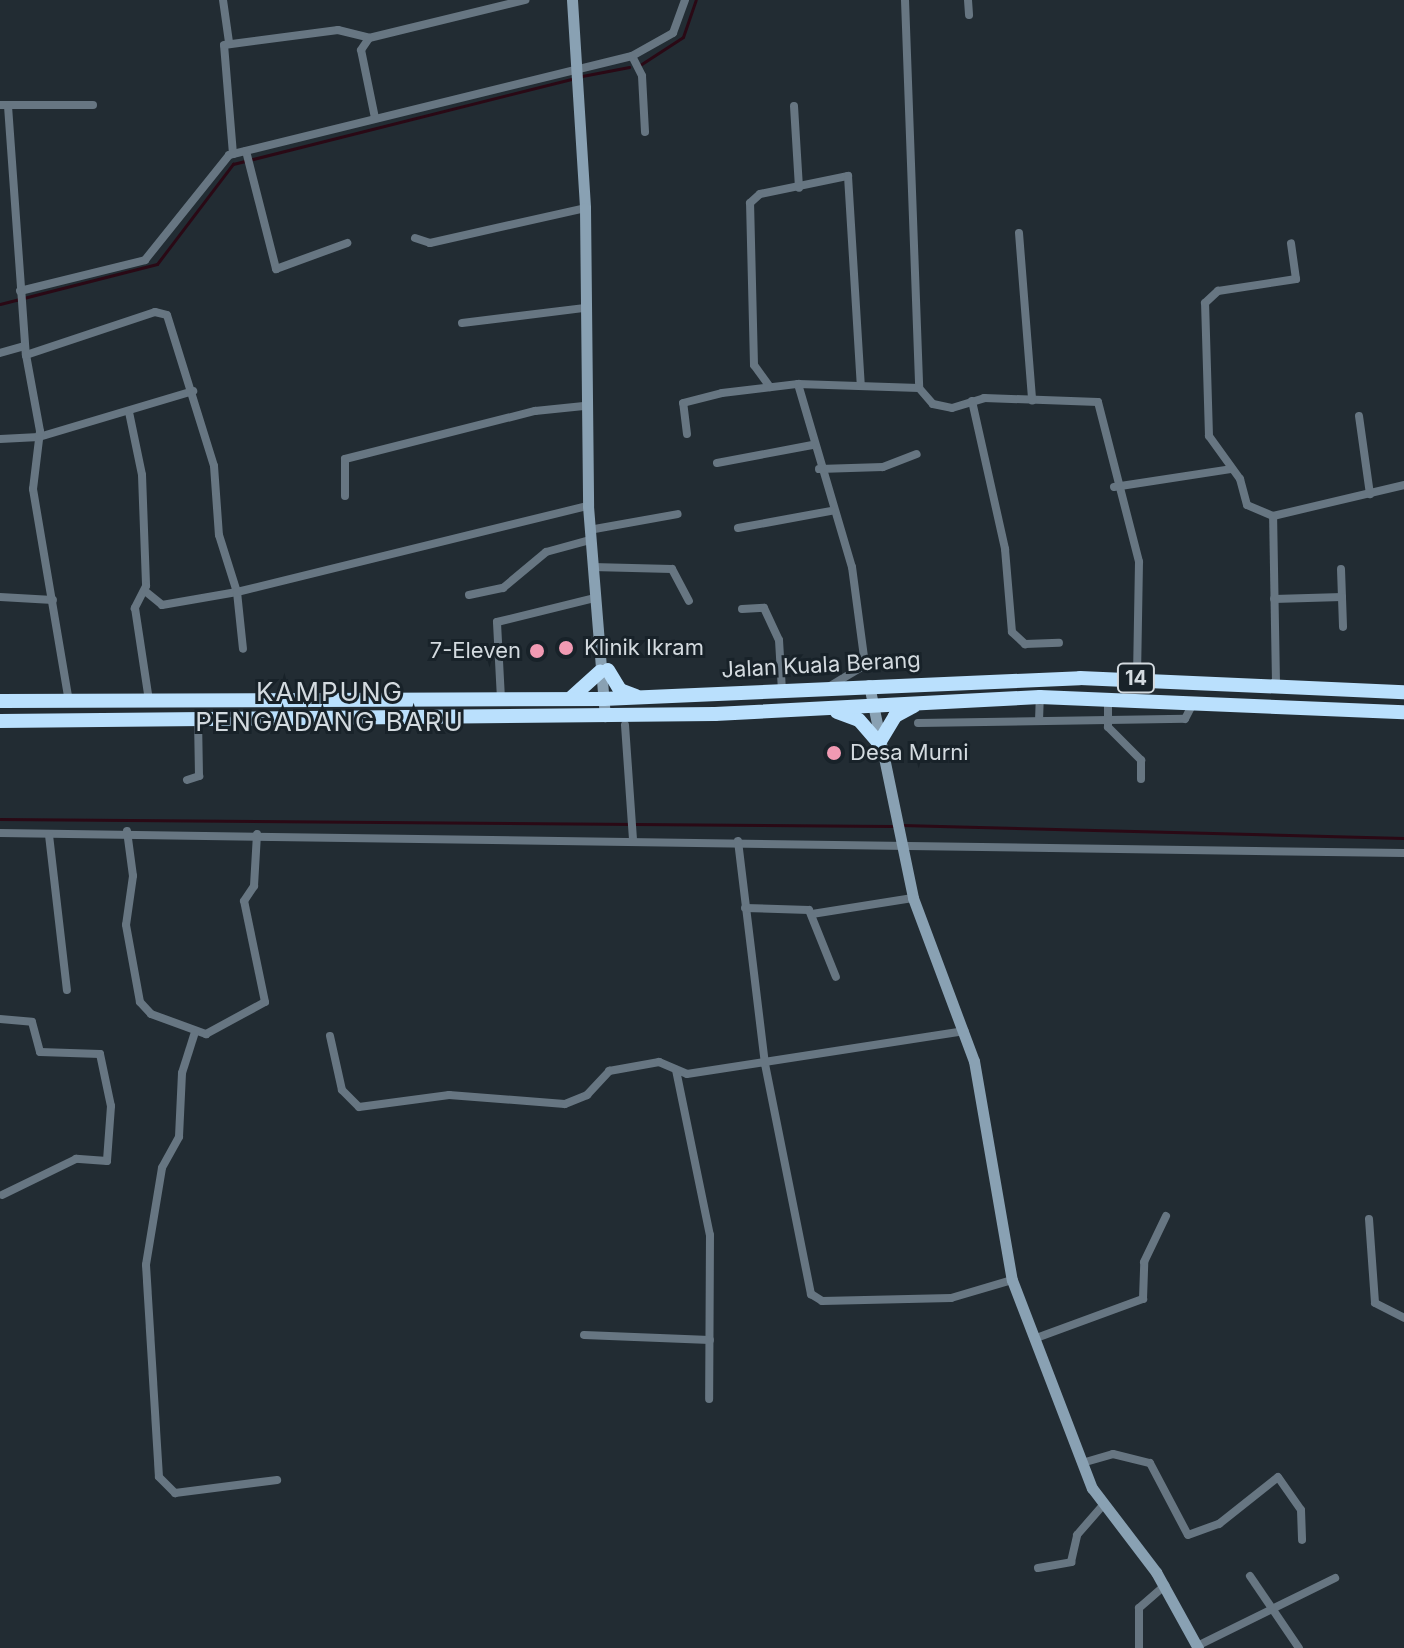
<!DOCTYPE html>
<style>
body{margin:0}
#map{position:relative;width:1404px;height:1648px;overflow:hidden;background:#222c33;font-family:Inter,sans-serif}
div>[style]{position:absolute}
.stream>*{height:3px;margin:-1.5px;padding:0 1.5px;transform-origin:1.5px;border-radius:1.5px;background:#2a0915}
.street>*{height:8px;margin:-4px;padding:0 4px;transform-origin:4px;border-radius:4px;background:#677682}
.secondary>*{height:11px;margin:-5.5px;padding:0 5.5px;transform-origin:5.5px;border-radius:5.5px;background:#89a1b3}
.highway>*{height:14px;margin:-7px;padding:0 7px;transform-origin:7px;border-radius:7px;background:#bae0fd}
.dots>*{width:22px;height:22px;translate:-50% -50%;box-sizing:border-box;border:4px solid #182229;border-radius:50%}
span{translate:-50% -50%;white-space:nowrap;text-align:center;line-height:1.15;-webkit-text-stroke:6px #182229;paint-order:stroke}
.shield-label span{padding:2px 6px;background:#182229;border:2px solid;border-radius:6px;-webkit-text-stroke-width:0}
.shield-label{font-size:20px;color:#d3dadf;font-weight:700}
.poi-label{font-size:22px;color:#d3dadf}
.left{translate:0 -50%;text-align:left}
.right{translate:-100% -50%;text-align:right}
.street-label{font-size:22px;color:#d3dadf}
.quarter-label{font-size:26px;color:#d3dadf;letter-spacing:2px}
</style>
<div id="map">
<div class="stream">
<div style="left:640px;top:65px;width:51px;rotate:-33.1deg"></div>
<div style="left:683px;top:37px;width:39px;rotate:-71deg"></div>
<div style="left:582px;top:76px;width:48px;rotate:-10.8deg"></div>
<div style="left:0;top:304px;width:162px;rotate:-14.3deg"></div>
<div style="left:157px;top:264px;width:126px;rotate:-52.8deg"></div>
<div style="left:233px;top:164px;width:353px;rotate:-14.1deg"></div>
<div style="left:0;top:819px;width:893px;rotate:0.45deg"></div>
<div style="left:901px;top:825px;width:503px;rotate:1.48deg"></div>
</div>
<div class="street">
<div style="left:223px;top:0;width:42px;rotate:81.9deg"></div>
<div style="left:905px;top:0;width:388px;rotate:87.9deg"></div>
<div style="left:919px;top:388px;width:21px;rotate:49deg"></div>
<div style="left:933px;top:404px;width:19px;rotate:12deg"></div>
<div style="left:952px;top:408px;width:34px;rotate:-17deg"></div>
<div style="left:984px;top:398px;width:114px;rotate:2deg"></div>
<div style="left:1098px;top:402px;width:165px;rotate:75.6deg"></div>
<div style="left:1139px;top:562px;width:116px;rotate:91deg"></div>
<div style="left:968px;top:0;width:15px;rotate:86deg"></div>
<div style="left:632px;top:56px;width:22px;rotate:63deg"></div>
<div style="left:642px;top:76px;width:56px;rotate:86.9deg"></div>
<div style="left:0;top:105px;width:93px"></div>
<div style="left:8px;top:106px;width:250px;rotate:85.9deg"></div>
<div style="left:794px;top:106px;width:82px;rotate:86.5deg"></div>
<div style="left:375px;top:118px;width:69px;rotate:-101.6deg"></div>
<div style="left:361px;top:50px;width:14px;rotate:-56deg"></div>
<div style="left:369px;top:38px;width:161px;rotate:-13.7deg"></div>
<div style="left:246px;top:151px;width:122px;rotate:75.7deg"></div>
<div style="left:276px;top:269px;width:76px;rotate:-20.1deg"></div>
<div style="left:233px;top:154px;width:109px;rotate:-94.7deg"></div>
<div style="left:224px;top:45px;width:115px;rotate:-7.5deg"></div>
<div style="left:338px;top:30px;width:32px;rotate:14deg"></div>
<div style="left:1019px;top:233px;width:168px;rotate:85.5deg"></div>
<div style="left:415px;top:238px;width:16px;rotate:18deg"></div>
<div style="left:430px;top:243px;width:159px;rotate:-12.7deg"></div>
<div style="left:20px;top:291px;width:129px;rotate:-13.9deg"></div>
<div style="left:145px;top:260px;width:134px;rotate:-51.3deg"></div>
<div style="left:229px;top:155px;width:415px;rotate:-13.8deg"></div>
<div style="left:632px;top:56px;width:47px;rotate:-29.3deg"></div>
<div style="left:673px;top:33px;width:35px;rotate:-70deg"></div>
<div style="left:462px;top:323px;width:124px;rotate:-7deg"></div>
<div style="left:0;top:353px;width:26px;rotate:-16deg"></div>
<div style="left:798px;top:384px;width:191px;rotate:73.6deg"></div>
<div style="left:852px;top:567px;width:99px;rotate:82.4deg"></div>
<div style="left:865px;top:665px;width:41px;rotate:149deg"></div>
<div style="left:770px;top:387px;width:27px;rotate:-126deg"></div>
<div style="left:754px;top:365px;width:162px;rotate:-91.4deg"></div>
<div style="left:750px;top:203px;width:13px;rotate:-42deg"></div>
<div style="left:760px;top:194px;width:90px;rotate:-11.6deg"></div>
<div style="left:848px;top:176px;width:210px;rotate:86.5deg"></div>
<div style="left:972px;top:401px;width:152px;rotate:77.4deg"></div>
<div style="left:1005px;top:549px;width:83px;rotate:85.2deg"></div>
<div style="left:1012px;top:632px;width:18px;rotate:43deg"></div>
<div style="left:1025px;top:644px;width:34px;rotate:-2deg"></div>
<div style="left:129px;top:412px;width:64px;rotate:78.3deg"></div>
<div style="left:142px;top:475px;width:111px;rotate:87.9deg"></div>
<div style="left:146px;top:586px;width:25px;rotate:117deg"></div>
<div style="left:135px;top:608px;width:94px;rotate:81.4deg"></div>
<div style="left:1359px;top:416px;width:79px;rotate:82deg"></div>
<div style="left:687px;top:434px;width:31px;rotate:-97deg"></div>
<div style="left:683px;top:403px;width:40px;rotate:-14.4deg"></div>
<div style="left:722px;top:393px;width:77px;rotate:-6.8deg"></div>
<div style="left:798px;top:384px;width:121px;rotate:1.9deg"></div>
<div style="left:0;top:439px;width:39px;rotate:-3deg"></div>
<div style="left:39px;top:437px;width:161px;rotate:-16.6deg"></div>
<div style="left:717px;top:463px;width:97px;rotate:-10.7deg"></div>
<div style="left:819px;top:469px;width:64px;rotate:-1.8deg"></div>
<div style="left:883px;top:467px;width:36px;rotate:-21deg"></div>
<div style="left:1114px;top:487px;width:118px;rotate:-8.7deg"></div>
<div style="left:345px;top:496px;width:37px;rotate:-90deg"></div>
<div style="left:345px;top:459px;width:196px;rotate:-14.2deg"></div>
<div style="left:535px;top:411px;width:49px;rotate:-5.8deg"></div>
<div style="left:1273px;top:516px;width:28px;rotate:-157deg"></div>
<div style="left:1247px;top:505px;width:27px;rotate:-105deg"></div>
<div style="left:1240px;top:479px;width:53px;rotate:-125.8deg"></div>
<div style="left:1209px;top:436px;width:133px;rotate:-91.7deg"></div>
<div style="left:1205px;top:303px;width:18px;rotate:-43deg"></div>
<div style="left:1218px;top:291px;width:79px;rotate:-8.7deg"></div>
<div style="left:1296px;top:279px;width:36px;rotate:-98deg"></div>
<div style="left:738px;top:528px;width:95px;rotate:-10.4deg"></div>
<div style="left:589px;top:530px;width:90px;rotate:-10.2deg"></div>
<div style="left:592px;top:567px;width:80px;rotate:1.4deg"></div>
<div style="left:672px;top:569px;width:36px;rotate:62deg"></div>
<div style="left:1341px;top:569px;width:58px;rotate:88deg"></div>
<div style="left:145px;top:591px;width:22px;rotate:39deg"></div>
<div style="left:162px;top:605px;width:76px;rotate:-9.8deg"></div>
<div style="left:237px;top:592px;width:57px;rotate:84deg"></div>
<div style="left:469px;top:595px;width:35px;rotate:-12deg"></div>
<div style="left:503px;top:588px;width:56px;rotate:-39.9deg"></div>
<div style="left:546px;top:552px;width:46px;rotate:-15.3deg"></div>
<div style="left:0;top:597px;width:53px;rotate:3.2deg"></div>
<div style="left:1274px;top:599px;width:68px;rotate:-1.7deg"></div>
<div style="left:742px;top:609px;width:22px;rotate:-3deg"></div>
<div style="left:764px;top:608px;width:35px;rotate:65deg"></div>
<div style="left:779px;top:640px;width:50px;rotate:86.6deg"></div>
<div style="left:1276px;top:683px;width:167px;rotate:-91deg"></div>
<div style="left:1273px;top:516px;width:135px;rotate:-13.3deg"></div>
<div style="left:1108px;top:698px;width:29px;rotate:90deg"></div>
<div style="left:1108px;top:727px;width:47px;rotate:45deg"></div>
<div style="left:1141px;top:760px;width:19px;rotate:90deg"></div>
<div style="left:501px;top:699px;width:77px;rotate:-93deg"></div>
<div style="left:497px;top:622px;width:101px;rotate:-13.8deg"></div>
<div style="left:69px;top:702px;width:216px;rotate:-99.6deg"></div>
<div style="left:33px;top:489px;width:58px;rotate:-83.1deg"></div>
<div style="left:40px;top:431px;width:77px;rotate:-100.4deg"></div>
<div style="left:26px;top:355px;width:136px;rotate:-18.4deg"></div>
<div style="left:155px;top:312px;width:12px;rotate:14deg"></div>
<div style="left:167px;top:315px;width:158px;rotate:72.7deg"></div>
<div style="left:214px;top:466px;width:69px;rotate:85.9deg"></div>
<div style="left:219px;top:535px;width:60px;rotate:72.5deg"></div>
<div style="left:237px;top:592px;width:361px;rotate:-13.8deg"></div>
<div style="left:1039px;top:721px;width:24px;rotate:-88deg"></div>
<div style="left:918px;top:723px;width:267px;rotate:-0.9deg"></div>
<div style="left:1185px;top:719px;width:20px;rotate:-63deg"></div>
<div style="left:625px;top:725px;width:115px;rotate:86deg"></div>
<div style="left:187px;top:780px;width:13px;rotate:-18deg"></div>
<div style="left:199px;top:776px;width:58px;rotate:-91deg"></div>
<div style="left:127px;top:831px;width:45px;rotate:82.4deg"></div>
<div style="left:133px;top:876px;width:49px;rotate:98.1deg"></div>
<div style="left:126px;top:925px;width:78px;rotate:79.7deg"></div>
<div style="left:140px;top:1002px;width:16px;rotate:47deg"></div>
<div style="left:151px;top:1014px;width:59px;rotate:20deg"></div>
<div style="left:206px;top:1034px;width:67px;rotate:-28.5deg"></div>
<div style="left:265px;top:1002px;width:103px;rotate:-101.7deg"></div>
<div style="left:244px;top:901px;width:18px;rotate:-56deg"></div>
<div style="left:254px;top:886px;width:52px;rotate:-86.7deg"></div>
<div style="left:0;top:833px;width:1404px;rotate:0.82deg"></div>
<div style="left:49px;top:835px;width:156px;rotate:83.4deg"></div>
<div style="left:738px;top:841px;width:225px;rotate:83.1deg"></div>
<div style="left:765px;top:1064px;width:235px;rotate:78.7deg"></div>
<div style="left:811px;top:1294px;width:13px;rotate:32deg"></div>
<div style="left:822px;top:1301px;width:129px;rotate:-1.3deg"></div>
<div style="left:951px;top:1298px;width:64px;rotate:-16.4deg"></div>
<div style="left:745px;top:908px;width:64px;rotate:1.8deg"></div>
<div style="left:809px;top:910px;width:72px;rotate:68.1deg"></div>
<div style="left:812px;top:914px;width:102px;rotate:-9deg"></div>
<div style="left:0;top:1019px;width:32px;rotate:5deg"></div>
<div style="left:32px;top:1022px;width:31px;rotate:75deg"></div>
<div style="left:40px;top:1052px;width:60px;rotate:1.9deg"></div>
<div style="left:100px;top:1054px;width:53px;rotate:78.1deg"></div>
<div style="left:111px;top:1106px;width:55px;rotate:94.2deg"></div>
<div style="left:107px;top:1161px;width:31px;rotate:-176deg"></div>
<div style="left:76px;top:1159px;width:82px;rotate:154.1deg"></div>
<div style="left:195px;top:1032px;width:43px;rotate:107.6deg"></div>
<div style="left:182px;top:1073px;width:64px;rotate:92.7deg"></div>
<div style="left:179px;top:1137px;width:35px;rotate:119deg"></div>
<div style="left:162px;top:1168px;width:98px;rotate:99.4deg"></div>
<div style="left:146px;top:1265px;width:212px;rotate:86.5deg"></div>
<div style="left:159px;top:1477px;width:23px;rotate:45deg"></div>
<div style="left:175px;top:1493px;width:103px;rotate:-7.3deg"></div>
<div style="left:330px;top:1036px;width:55px;rotate:77.5deg"></div>
<div style="left:342px;top:1090px;width:24px;rotate:45deg"></div>
<div style="left:359px;top:1107px;width:91px;rotate:-7.6deg"></div>
<div style="left:449px;top:1095px;width:116px;rotate:4.4deg"></div>
<div style="left:565px;top:1104px;width:24px;rotate:-22deg"></div>
<div style="left:587px;top:1095px;width:33px;rotate:-47deg"></div>
<div style="left:609px;top:1071px;width:51px;rotate:-10.2deg"></div>
<div style="left:659px;top:1062px;width:30px;rotate:23deg"></div>
<div style="left:687px;top:1074px;width:281px;rotate:-8.8deg"></div>
<div style="left:676px;top:1070px;width:168px;rotate:78.4deg"></div>
<div style="left:710px;top:1235px;width:164px;rotate:90.3deg"></div>
<div style="left:1369px;top:1219px;width:84px;rotate:85.9deg"></div>
<div style="left:1375px;top:1303px;width:33px;rotate:27deg"></div>
<div style="left:584px;top:1335px;width:126px;rotate:2.3deg"></div>
<div style="left:1039px;top:1337px;width:111px;rotate:-20.1deg"></div>
<div style="left:1143px;top:1299px;width:37px;rotate:-88deg"></div>
<div style="left:1144px;top:1262px;width:51px;rotate:-64.4deg"></div>
<div style="left:1082px;top:1463px;width:32px;rotate:-16deg"></div>
<div style="left:1113px;top:1454px;width:38px;rotate:14deg"></div>
<div style="left:1150px;top:1463px;width:81px;rotate:62.2deg"></div>
<div style="left:1188px;top:1535px;width:33px;rotate:-20deg"></div>
<div style="left:1219px;top:1524px;width:75px;rotate:-38.5deg"></div>
<div style="left:1278px;top:1477px;width:40px;rotate:55.1deg"></div>
<div style="left:1301px;top:1510px;width:30px;rotate:88deg"></div>
<div style="left:1038px;top:1568px;width:34px;rotate:-10deg"></div>
<div style="left:1071px;top:1562px;width:28px;rotate:-77deg"></div>
<div style="left:1077px;top:1535px;width:38px;rotate:-49deg"></div>
<div style="left:1250px;top:1576px;width:87px;rotate:55.8deg"></div>
<div style="left:1197px;top:1646px;width:154px;rotate:-26.2deg"></div>
<div style="left:1139px;top:1648px;width:40px;rotate:-90deg"></div>
<div style="left:1139px;top:1608px;width:35px;rotate:-41deg"></div>
</div>
<div class="secondary">
<div style="left:572px;top:0;width:208px;rotate:86.4deg"></div>
<div style="left:585px;top:208px;width:298px;rotate:89.4deg"></div>
<div style="left:588px;top:506px;width:211px;rotate:85.4deg"></div>
<div style="left:869px;top:685px;width:217px;rotate:78.3deg"></div>
<div style="left:913px;top:898px;width:174px;rotate:69.5deg"></div>
<div style="left:974px;top:1061px;width:222px;rotate:80.2deg"></div>
<div style="left:1012px;top:1280px;width:223px;rotate:69deg"></div>
<div style="left:1092px;top:1488px;width:106px;rotate:52.7deg"></div>
<div style="left:1156px;top:1572px;width:87px;rotate:61.1deg"></div>
</div>
<div class="highway">
<div style="left:608px;top:670px;width:23px;rotate:59deg"></div>
<div style="left:620px;top:690px;width:17px;rotate:21deg"></div>
<div style="left:572px;top:697px;width:38px;rotate:-42deg"></div>
<div style="left:0;top:701px;width:603px;rotate:-0.19deg"></div>
<div style="left:603px;top:699px;width:477px;rotate:-2.5deg"></div>
<div style="left:1080px;top:678px;width:324px;rotate:2.5deg"></div>
<div style="left:837px;top:712px;width:23px;rotate:20deg"></div>
<div style="left:859px;top:720px;width:30px;rotate:49deg"></div>
<div style="left:879px;top:743px;width:31px;rotate:-59deg"></div>
<div style="left:895px;top:716px;width:21px;rotate:-28deg"></div>
<div style="left:0;top:721px;width:715px;rotate:-0.56deg"></div>
<div style="left:715px;top:714px;width:325px;rotate:-3deg"></div>
<div style="left:1040px;top:697px;width:364px;rotate:2.4deg"></div>
</div>
<div class="dots">
<div style="left:566px;top:648px;background:#f19ab3"></div>
<div style="left:537px;top:651px;background:#f19ab3"></div>
<div style="left:834px;top:753px;background:#f19ab3"></div>
</div>
<div class="shield-label">
<span style="left:1136px;top:678px">14</span>
</div>
<div class="poi-label">
<span class="left" style="left:584px;top:648px">Klinik Ikram</span>
<span class="right" style="left:521px;top:651px">7-Eleven</span>
<span class="left" style="left:850px;top:753px">Desa Murni</span>
</div>
<div class="street-label">
<span style="left:821px;top:665px;rotate:-3deg">Jalan Kuala Berang</span>
</div>
<div class="quarter-label">
<span style="left:330px;top:707px">KAMPUNG<br>PENGADANG BARU</span>
</div>
</div>
